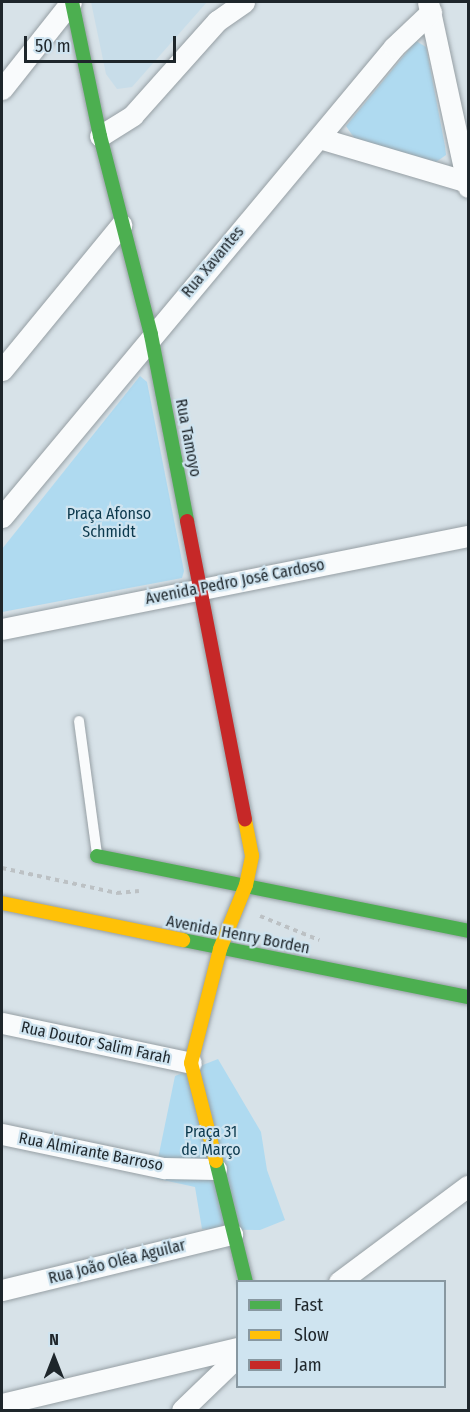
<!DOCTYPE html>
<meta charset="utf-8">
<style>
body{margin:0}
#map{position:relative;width:470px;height:1412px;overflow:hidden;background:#d7e2e8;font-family:"Fira Sans Condensed",sans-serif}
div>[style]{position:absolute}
.built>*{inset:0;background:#c8dde9}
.green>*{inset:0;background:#afdaf0}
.path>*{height:4px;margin-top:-2px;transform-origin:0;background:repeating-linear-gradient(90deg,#bcc1c4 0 4.5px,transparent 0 9px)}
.roads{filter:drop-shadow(0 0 2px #969fa4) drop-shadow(0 0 2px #969fa4)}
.lane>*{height:10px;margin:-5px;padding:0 5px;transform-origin:5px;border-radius:5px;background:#f9fbfc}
.street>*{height:21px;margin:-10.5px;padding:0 10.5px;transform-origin:10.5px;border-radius:10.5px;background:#f9fbfc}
.fast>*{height:14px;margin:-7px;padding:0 7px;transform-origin:7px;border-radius:7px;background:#4caf50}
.slow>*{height:14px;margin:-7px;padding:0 7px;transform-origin:7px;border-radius:7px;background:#ffc107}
.jam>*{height:14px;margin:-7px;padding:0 7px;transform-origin:7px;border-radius:7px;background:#c62828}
span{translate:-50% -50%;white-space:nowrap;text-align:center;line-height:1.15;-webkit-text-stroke:4.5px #cfe4f0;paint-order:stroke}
.street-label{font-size:16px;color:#1e262b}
.park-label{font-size:16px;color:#0c394d}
.frame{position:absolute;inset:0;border:3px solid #1e262b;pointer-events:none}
.legend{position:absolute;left:236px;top:1280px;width:210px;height:108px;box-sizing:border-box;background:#cfe4f0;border:2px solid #8898a1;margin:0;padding:8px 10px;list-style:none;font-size:18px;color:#1e262b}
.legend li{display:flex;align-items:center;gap:12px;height:30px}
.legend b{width:30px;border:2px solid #8898a1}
.north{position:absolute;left:24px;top:1328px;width:60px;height:60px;-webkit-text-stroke:4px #cfe4f0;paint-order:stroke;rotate:0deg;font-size:16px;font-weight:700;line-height:24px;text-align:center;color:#1e262b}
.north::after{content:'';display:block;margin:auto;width:21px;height:27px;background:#1e262b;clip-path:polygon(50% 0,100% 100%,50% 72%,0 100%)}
.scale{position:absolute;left:24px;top:36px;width:152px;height:27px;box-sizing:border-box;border:3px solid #1e262b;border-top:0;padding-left:8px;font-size:18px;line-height:21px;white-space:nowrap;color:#1e262b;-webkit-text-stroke:4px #cfe4f0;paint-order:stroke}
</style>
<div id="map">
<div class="built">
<div style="clip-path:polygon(91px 2px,207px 2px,132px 87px,117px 89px,106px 74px)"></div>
</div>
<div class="green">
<div style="clip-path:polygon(416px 41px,426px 47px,445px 146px,446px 155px,436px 162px,355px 139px,346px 126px)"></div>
<div style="clip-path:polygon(140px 376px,147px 382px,184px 571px,182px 578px,2px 612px,2px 549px)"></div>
<div style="clip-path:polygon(218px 1059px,261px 1132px,267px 1170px,285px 1220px,260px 1230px,202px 1229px,195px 1187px,154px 1178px,175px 1076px)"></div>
</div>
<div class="path">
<div style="left:2px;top:868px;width:118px;rotate:12.3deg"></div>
<div style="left:117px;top:893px;width:22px;rotate:-5deg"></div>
<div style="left:260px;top:916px;width:64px;rotate:22.1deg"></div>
</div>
<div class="roads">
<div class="lane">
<div style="left:79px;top:721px;width:135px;rotate:82.3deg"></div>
</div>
<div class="street">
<div style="left:428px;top:2px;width:189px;rotate:77.8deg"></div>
<div style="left:2px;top:89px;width:111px;rotate:-51.6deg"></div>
<div style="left:100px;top:136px;width:39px;rotate:-32deg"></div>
<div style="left:133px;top:115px;width:126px;rotate:-48.2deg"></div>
<div style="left:217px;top:21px;width:33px;rotate:-35deg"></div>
<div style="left:319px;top:138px;width:155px;rotate:16.5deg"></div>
<div style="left:2px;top:370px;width:188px;rotate:-50.6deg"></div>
<div style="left:2px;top:517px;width:612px;rotate:-50.17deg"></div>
<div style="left:394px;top:47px;width:51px;rotate:-43.4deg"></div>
<div style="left:2px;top:629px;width:475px;rotate:-11.3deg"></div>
<div style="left:2px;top:1023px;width:193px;rotate:11.9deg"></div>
<div style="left:2px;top:1134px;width:166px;rotate:11.9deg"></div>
<div style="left:164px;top:1168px;width:52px;rotate:1.1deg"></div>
<div style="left:339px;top:1282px;width:161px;rotate:-36.7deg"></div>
<div style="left:2px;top:1290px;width:237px;rotate:-13.7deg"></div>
<div style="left:2px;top:1404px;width:242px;rotate:-13.4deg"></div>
<div style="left:182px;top:1410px;width:76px;rotate:-43.9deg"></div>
</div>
<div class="fast">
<div style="left:72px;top:2px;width:137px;rotate:78.2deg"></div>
<div style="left:100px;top:136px;width:205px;rotate:75.6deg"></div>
<div style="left:151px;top:335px;width:189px;rotate:79deg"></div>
<div style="left:97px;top:856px;width:379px;rotate:11.4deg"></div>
<div style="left:183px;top:940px;width:291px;rotate:11.3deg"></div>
<div style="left:216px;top:1161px;width:125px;rotate:76.1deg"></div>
</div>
<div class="slow">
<div style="left:2px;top:903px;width:185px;rotate:11.6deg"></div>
<div style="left:216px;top:1161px;width:101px;rotate:-104.3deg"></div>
<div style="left:191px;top:1063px;width:118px;rotate:-75.7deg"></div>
<div style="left:220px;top:949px;width:69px;rotate:-67.9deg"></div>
<div style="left:246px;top:885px;width:30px;rotate:-78deg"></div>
<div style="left:252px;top:856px;width:38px;rotate:-101deg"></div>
</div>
<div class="jam">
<div style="left:187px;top:521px;width:304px;rotate:79deg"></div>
</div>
</div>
<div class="street-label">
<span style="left:213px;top:262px;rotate:-50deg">Rua Xavantes</span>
<span style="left:188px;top:438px;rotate:79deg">Rua Tamoyo</span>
<span style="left:235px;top:582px;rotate:-11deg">Avenida Pedro José Cardoso</span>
<span style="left:238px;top:935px;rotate:11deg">Avenida Henry Borden</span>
<span style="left:96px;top:1043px;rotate:12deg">Rua Doutor Salim Farah</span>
<span style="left:91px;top:1152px;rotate:11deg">Rua Almirante Barroso</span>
<span style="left:117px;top:1262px;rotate:-14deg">Rua João Oléa Aguilar</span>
</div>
<div class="park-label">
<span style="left:109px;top:523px">Praça Afonso<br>Schmidt</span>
<span style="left:211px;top:1141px">Praça 31<br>de Março</span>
</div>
<div class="frame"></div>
<ul class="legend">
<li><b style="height:8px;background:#4caf50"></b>Fast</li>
<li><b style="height:8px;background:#ffc107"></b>Slow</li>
<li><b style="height:8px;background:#c62828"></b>Jam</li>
</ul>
<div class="north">N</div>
<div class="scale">50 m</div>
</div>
